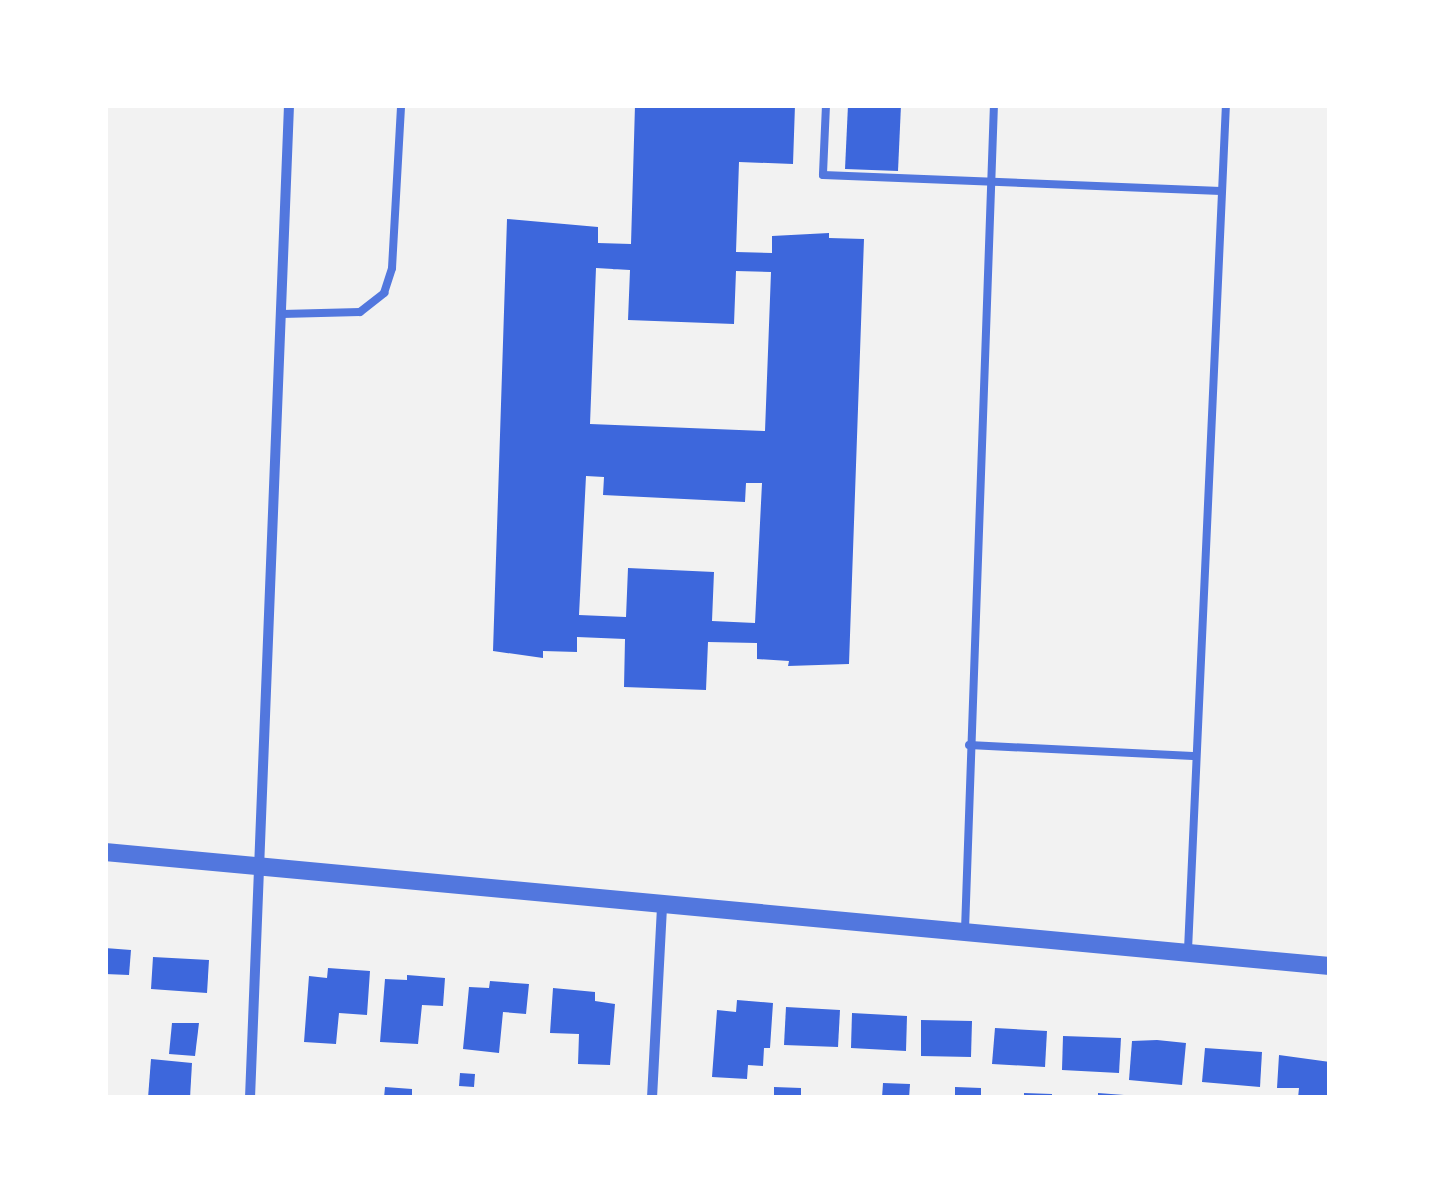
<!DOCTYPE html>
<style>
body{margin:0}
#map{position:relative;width:1435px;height:1203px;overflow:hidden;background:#f2f2f2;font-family:"Times New Roman",serif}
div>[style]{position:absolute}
.building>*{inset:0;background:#3d67dc}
.service>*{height:8px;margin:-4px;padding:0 4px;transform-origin:4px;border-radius:4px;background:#5277de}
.minor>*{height:10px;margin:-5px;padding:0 5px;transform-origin:5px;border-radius:5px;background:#5277de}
.tertiary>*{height:18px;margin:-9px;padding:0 9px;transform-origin:9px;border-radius:9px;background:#5277de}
span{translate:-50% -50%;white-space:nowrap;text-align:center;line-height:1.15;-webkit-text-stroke:8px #fff;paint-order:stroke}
.frame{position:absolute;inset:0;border:108px solid #fff;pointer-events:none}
</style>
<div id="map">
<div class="building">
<div style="clip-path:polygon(evenodd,635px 105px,795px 105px,793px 164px,739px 162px,736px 252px,772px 253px,772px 236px,829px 233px,829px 238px,864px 239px,849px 664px,788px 666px,789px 661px,757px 659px,757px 643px,708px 642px,706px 690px,624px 687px,625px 639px,577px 637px,577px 652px,543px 651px,543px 658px,493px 651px,507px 219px,598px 227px,598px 243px,631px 244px,635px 105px,596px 268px,630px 270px,628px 320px,734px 324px,736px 271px,771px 272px,765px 431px,590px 424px,596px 268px,635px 105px,586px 476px,604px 477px,603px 495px,745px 502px,746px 483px,762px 483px,755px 623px,712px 621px,714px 572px,628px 568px,626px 617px,579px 615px,586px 476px)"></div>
<div style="clip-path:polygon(848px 105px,901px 105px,898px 171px,845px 169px)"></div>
<div style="clip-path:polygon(105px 948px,131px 950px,129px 975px,105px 974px)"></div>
<div style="clip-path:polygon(153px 957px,209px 960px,207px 993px,151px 989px)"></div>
<div style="clip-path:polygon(328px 968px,370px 971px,367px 1015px,339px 1013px,336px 1044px,304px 1042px,309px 976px,327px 978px)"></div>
<div style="clip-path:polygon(407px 975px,445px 978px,443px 1006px,422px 1005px,418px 1044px,380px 1042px,385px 979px,407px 980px)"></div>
<div style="clip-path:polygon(490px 981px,529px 984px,526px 1014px,503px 1012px,499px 1053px,463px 1049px,469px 987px,489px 988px)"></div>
<div style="clip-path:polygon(553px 988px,595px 992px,595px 1001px,615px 1004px,610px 1065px,578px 1064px,579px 1034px,550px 1033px)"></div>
<div style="clip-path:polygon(737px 1000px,773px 1003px,770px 1048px,764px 1048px,763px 1066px,748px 1065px,747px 1079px,712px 1077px,717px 1010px,736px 1012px)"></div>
<div style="clip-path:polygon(786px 1007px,840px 1010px,838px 1047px,784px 1045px)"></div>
<div style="clip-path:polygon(852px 1013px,907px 1016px,906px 1051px,851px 1048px)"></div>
<div style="clip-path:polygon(921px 1020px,972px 1021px,971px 1057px,921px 1056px)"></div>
<div style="clip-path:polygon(172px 1023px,199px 1023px,195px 1056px,169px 1054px)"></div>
<div style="clip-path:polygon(995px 1028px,1047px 1031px,1045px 1067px,992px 1064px)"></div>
<div style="clip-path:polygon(1063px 1036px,1121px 1038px,1119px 1073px,1062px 1070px)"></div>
<div style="clip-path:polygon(1157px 1040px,1186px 1043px,1182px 1085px,1129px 1080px,1132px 1041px)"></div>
<div style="clip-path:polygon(1205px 1048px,1262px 1052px,1260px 1087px,1202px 1082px)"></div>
<div style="clip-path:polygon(1279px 1055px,1330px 1062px,1330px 1098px,1298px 1098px,1299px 1088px,1277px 1088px)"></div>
<div style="clip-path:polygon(151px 1059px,192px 1063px,190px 1098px,148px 1098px)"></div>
<div style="clip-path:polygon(460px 1073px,475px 1074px,474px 1087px,459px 1086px)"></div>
<div style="clip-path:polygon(883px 1083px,910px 1084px,909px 1098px,882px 1098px)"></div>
<div style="clip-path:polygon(385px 1087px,412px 1089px,412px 1098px,384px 1098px)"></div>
<div style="clip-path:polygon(774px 1087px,801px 1088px,801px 1098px,774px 1098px)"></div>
<div style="clip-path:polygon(955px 1087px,981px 1088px,981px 1098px,955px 1098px)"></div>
<div style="clip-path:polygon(1024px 1093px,1052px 1094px,1052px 1098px,1024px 1098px)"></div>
<div style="clip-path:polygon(1098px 1093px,1124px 1095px,1124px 1098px,1098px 1098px)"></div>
</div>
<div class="service">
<div style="left:826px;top:105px;width:70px;rotate:92.5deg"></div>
<div style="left:823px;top:175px;width:398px;rotate:2.3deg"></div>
<div style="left:282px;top:314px;width:78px;rotate:-1.5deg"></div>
<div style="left:360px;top:312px;width:31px;rotate:-38deg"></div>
<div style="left:384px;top:293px;width:26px;rotate:-72deg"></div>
<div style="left:392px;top:268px;width:163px;rotate:-86.8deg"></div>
<div style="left:969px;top:745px;width:224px;rotate:2.8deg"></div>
<div style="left:965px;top:930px;width:826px;rotate:-87.99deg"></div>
<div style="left:1188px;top:950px;width:846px;rotate:-87.43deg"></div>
</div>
<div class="minor">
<div style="left:250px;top:1098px;width:994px;rotate:-87.75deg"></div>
<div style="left:652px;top:1098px;width:192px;rotate:-87deg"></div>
</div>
<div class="tertiary">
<div style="left:105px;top:852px;width:1230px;rotate:5.32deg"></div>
</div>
<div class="frame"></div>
</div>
